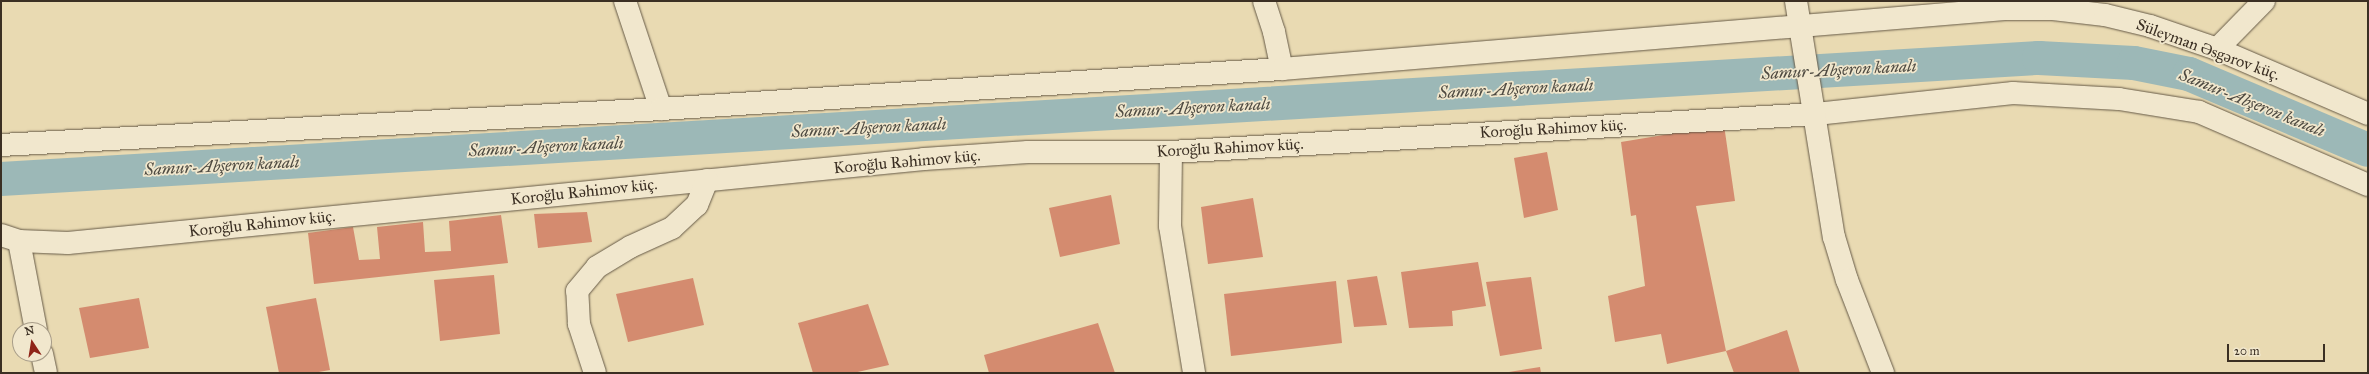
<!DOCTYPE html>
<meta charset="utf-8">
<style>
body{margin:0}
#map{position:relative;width:2369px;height:374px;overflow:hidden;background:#e9dab2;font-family:"IM FELL Great Primer",serif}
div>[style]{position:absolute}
.canal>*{height:34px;margin:-17px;padding:0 17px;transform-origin:17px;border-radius:17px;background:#9cb8b7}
.building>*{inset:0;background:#d48b6f}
.roads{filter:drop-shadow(0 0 1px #665a47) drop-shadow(0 0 1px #665a47)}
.street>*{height:22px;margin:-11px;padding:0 11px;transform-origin:11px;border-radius:11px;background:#f1e7cd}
.secondary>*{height:22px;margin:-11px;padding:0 11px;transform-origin:11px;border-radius:11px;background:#f1e7cd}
span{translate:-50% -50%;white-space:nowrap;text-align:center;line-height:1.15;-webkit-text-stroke:3.5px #f1e7cd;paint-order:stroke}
.street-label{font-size:16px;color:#3b2f23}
.water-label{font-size:17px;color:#4e4a41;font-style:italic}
.frame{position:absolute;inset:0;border:2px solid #3b2f23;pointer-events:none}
.north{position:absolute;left:12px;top:322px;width:40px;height:40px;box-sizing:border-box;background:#f1e7cd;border:1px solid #a89d89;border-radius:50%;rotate:348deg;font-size:11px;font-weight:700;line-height:16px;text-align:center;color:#3b2f23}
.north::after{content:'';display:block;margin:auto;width:14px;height:18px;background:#8f2418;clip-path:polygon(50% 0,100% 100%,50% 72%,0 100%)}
.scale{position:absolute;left:2227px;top:344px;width:98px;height:18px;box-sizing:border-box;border:2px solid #3b2f23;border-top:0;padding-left:5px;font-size:12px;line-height:14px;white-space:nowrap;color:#3b2f23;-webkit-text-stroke:3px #f1e7cd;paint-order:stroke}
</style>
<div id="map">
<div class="canal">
<div style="left:1px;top:179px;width:2042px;rotate:-3.4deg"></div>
<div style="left:2039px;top:58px;width:95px;rotate:3deg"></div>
<div style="left:2134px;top:63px;width:56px;rotate:11.3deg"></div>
<div style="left:2189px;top:74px;width:194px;rotate:23deg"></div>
</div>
<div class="building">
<div style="clip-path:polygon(1724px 125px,1735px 201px,1696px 206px,1726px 351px,1667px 364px,1661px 334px,1615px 342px,1608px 296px,1645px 286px,1636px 215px,1631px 216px,1621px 142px)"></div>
<div style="clip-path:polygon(1547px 152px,1558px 210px,1524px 218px,1514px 158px)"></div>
<div style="clip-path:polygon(1111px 195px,1120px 244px,1060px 257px,1049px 208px)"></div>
<div style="clip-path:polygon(1253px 198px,1263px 257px,1208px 264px,1201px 207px)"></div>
<div style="clip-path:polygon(587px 212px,592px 242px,538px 248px,534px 214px)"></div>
<div style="clip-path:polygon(501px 215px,508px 263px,314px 284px,308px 233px,353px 227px,359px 260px,380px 259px,377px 227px,423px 222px,425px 252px,451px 251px,449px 221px)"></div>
<div style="clip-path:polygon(1478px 262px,1486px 306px,1452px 311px,1453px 326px,1409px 328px,1401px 272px)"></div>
<div style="clip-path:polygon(494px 275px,500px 334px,440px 341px,434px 280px)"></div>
<div style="clip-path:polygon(1377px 276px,1387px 325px,1354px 327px,1347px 280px)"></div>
<div style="clip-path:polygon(1531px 277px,1542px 349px,1500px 356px,1486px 282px)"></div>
<div style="clip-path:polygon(693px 278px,704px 325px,628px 342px,616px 294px)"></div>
<div style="clip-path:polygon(1336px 281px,1342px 343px,1231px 356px,1224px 294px)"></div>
<div style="clip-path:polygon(139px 298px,149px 348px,90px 358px,79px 308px)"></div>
<div style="clip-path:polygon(316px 298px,330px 370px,313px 373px,279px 373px,266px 307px)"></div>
<div style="clip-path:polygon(868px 304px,889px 365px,853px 373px,813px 373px,798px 323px)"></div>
<div style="clip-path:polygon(1098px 323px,1115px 373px,989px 373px,984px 355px)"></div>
<div style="clip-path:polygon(1787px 330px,1800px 373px,1734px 373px,1726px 351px)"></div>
<div style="clip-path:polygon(1540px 367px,1541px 373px,1509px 373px,1509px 372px)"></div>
</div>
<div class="roads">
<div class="street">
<div style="left:625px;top:1px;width:114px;rotate:71.6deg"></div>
<div style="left:1264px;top:1px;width:33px;rotate:72deg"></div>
<div style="left:1274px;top:32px;width:38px;rotate:78deg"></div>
<div style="left:2217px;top:49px;width:67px;rotate:-45.6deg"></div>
<div style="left:1px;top:145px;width:661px;rotate:-3.12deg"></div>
<div style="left:661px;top:109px;width:622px;rotate:-3.69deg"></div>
<div style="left:1282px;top:69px;width:725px;rotate:-4.74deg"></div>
<div style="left:2005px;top:9px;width:48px"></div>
<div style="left:2053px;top:9px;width:52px;rotate:6.6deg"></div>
<div style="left:2105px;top:15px;width:46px;rotate:13.7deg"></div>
<div style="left:2150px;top:26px;width:71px;rotate:18.9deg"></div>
<div style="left:2217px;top:49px;width:164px;rotate:23.3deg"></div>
<div style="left:1171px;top:152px;width:74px;rotate:90.8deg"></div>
<div style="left:1170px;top:226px;width:149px;rotate:80.7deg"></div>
<div style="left:1px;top:235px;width:19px;rotate:18deg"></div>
<div style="left:19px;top:241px;width:49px;rotate:2.3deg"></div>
<div style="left:68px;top:243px;width:860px;rotate:-5.6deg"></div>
<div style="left:924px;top:159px;width:104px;rotate:-3.9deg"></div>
<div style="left:1028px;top:152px;width:143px"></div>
<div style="left:1171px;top:152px;width:646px;rotate:-3.37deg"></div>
<div style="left:1816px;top:114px;width:198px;rotate:-6.1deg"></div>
<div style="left:2013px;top:93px;width:106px;rotate:3.2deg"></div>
<div style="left:2119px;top:99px;width:81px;rotate:9.2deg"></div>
<div style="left:2199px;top:112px;width:184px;rotate:23.4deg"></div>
<div style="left:19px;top:241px;width:91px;rotate:79.2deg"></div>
<div style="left:42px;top:354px;width:19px;rotate:78deg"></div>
<div style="left:595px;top:373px;width:52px;rotate:-108.1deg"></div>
<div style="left:579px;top:324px;width:33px;rotate:-93deg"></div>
<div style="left:577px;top:291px;width:31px;rotate:-50deg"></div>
<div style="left:597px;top:267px;width:39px;rotate:-31deg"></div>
<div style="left:630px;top:247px;width:46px;rotate:-24.3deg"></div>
<div style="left:672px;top:228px;width:34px;rotate:-43deg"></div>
<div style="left:697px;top:205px;width:27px;rotate:-68deg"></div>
</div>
<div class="secondary">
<div style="left:1796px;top:1px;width:239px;rotate:80.9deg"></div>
<div style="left:1834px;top:237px;width:45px;rotate:73.2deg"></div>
<div style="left:1847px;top:280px;width:100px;rotate:68.8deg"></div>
</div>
</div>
<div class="street-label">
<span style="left:2208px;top:50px;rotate:20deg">Süleyman Əsgərov küç.</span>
<span style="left:1553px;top:129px;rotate:-3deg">Koroğlu Rəhimov küç.</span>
<span style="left:1230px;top:148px;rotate:-3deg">Koroğlu Rəhimov küç.</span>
<span style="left:907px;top:162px;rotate:-5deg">Koroğlu Rəhimov küç.</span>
<span style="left:584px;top:192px;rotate:-6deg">Koroğlu Rəhimov küç.</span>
<span style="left:262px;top:224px;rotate:-6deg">Koroğlu Rəhimov küç.</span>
</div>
<div class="water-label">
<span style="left:1839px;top:70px;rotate:-3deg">Samur-Abşeron kanalı</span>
<span style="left:1516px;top:89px;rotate:-3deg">Samur-Abşeron kanalı</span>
<span style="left:2252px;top:103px;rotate:22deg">Samur-Abşeron kanalı</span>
<span style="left:1193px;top:108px;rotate:-3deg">Samur-Abşeron kanalı</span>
<span style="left:869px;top:128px;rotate:-3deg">Samur-Abşeron kanalı</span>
<span style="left:546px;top:147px;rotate:-3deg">Samur-Abşeron kanalı</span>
<span style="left:222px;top:166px;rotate:-3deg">Samur-Abşeron kanalı</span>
</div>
<div class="frame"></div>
<div class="north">N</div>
<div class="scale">20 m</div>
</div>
